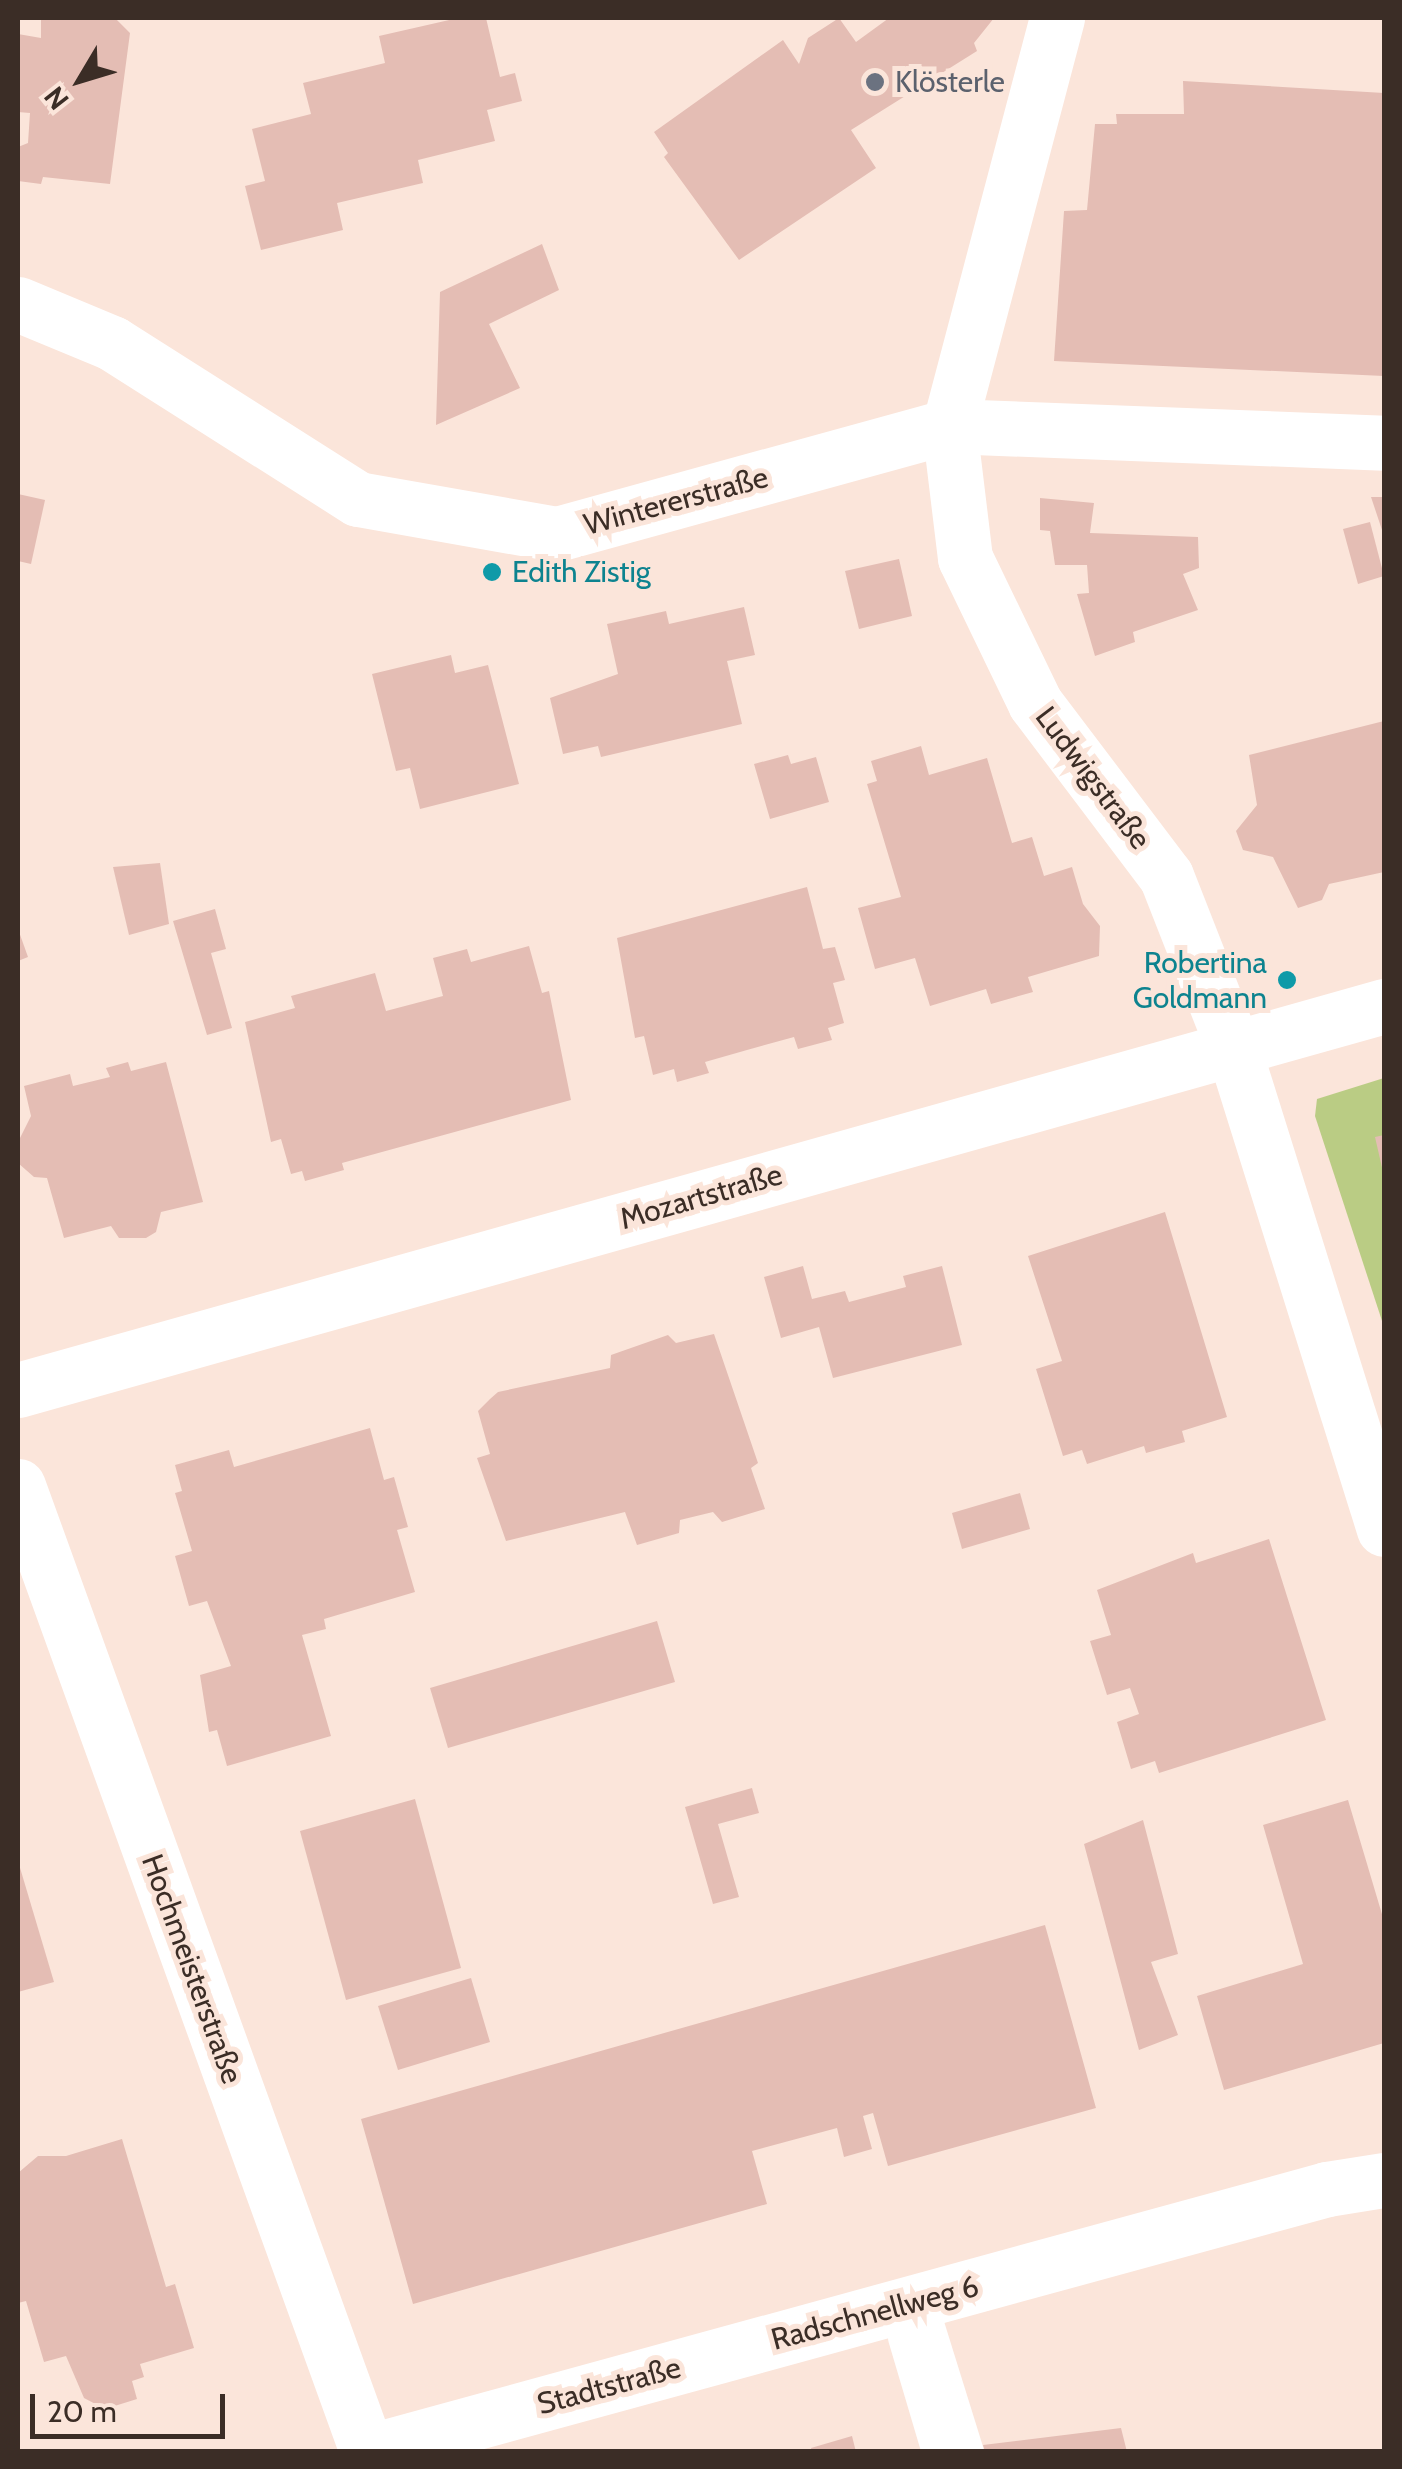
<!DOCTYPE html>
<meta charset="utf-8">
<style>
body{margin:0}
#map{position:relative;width:1402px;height:2469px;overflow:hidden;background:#fbe5da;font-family:Cabin,sans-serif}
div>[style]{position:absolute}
.green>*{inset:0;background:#bacc84}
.building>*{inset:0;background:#e4bdb4}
.service>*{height:35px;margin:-17.5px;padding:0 17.5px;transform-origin:17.5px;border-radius:17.5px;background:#fff}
.minor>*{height:55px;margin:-27.5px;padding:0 27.5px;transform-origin:27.5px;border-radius:27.5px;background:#fff}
.dots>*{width:28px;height:28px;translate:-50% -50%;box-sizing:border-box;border:5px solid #fbe5da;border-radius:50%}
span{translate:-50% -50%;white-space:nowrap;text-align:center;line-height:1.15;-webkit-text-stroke:10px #fbe5da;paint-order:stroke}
.worship-label{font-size:30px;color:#5b616d}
.left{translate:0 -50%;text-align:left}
.street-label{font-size:30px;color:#3b2d26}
.culture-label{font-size:30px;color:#0d838f}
.right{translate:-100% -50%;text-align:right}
.frame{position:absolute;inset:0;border:20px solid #3b2d26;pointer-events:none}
.north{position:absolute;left:30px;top:30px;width:100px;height:100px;-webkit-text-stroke:8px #fbe5da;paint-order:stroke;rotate:232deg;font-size:28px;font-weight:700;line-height:40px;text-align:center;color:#3b2d26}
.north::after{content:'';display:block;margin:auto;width:35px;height:45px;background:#3b2d26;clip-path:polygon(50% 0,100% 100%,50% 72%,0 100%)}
.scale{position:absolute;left:30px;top:2394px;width:195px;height:45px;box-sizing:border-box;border:5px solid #3b2d26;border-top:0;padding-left:12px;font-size:30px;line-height:35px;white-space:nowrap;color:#3b2d26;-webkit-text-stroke:8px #fbe5da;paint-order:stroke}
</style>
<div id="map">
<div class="green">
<div style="clip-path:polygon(1384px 1078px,1384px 1327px,1315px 1116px,1317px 1099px)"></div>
</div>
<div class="building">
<div style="clip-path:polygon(41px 18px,115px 18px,130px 33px,110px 184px,43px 177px,41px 184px,18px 181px,18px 147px,28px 143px,30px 113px,18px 112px,18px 34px,41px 38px)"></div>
<div style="clip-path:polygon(458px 18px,486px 18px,500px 77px,515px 73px,522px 101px,487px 110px,495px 141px,418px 160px,423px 183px,337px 203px,343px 230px,261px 250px,245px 186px,265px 181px,252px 129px,311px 114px,303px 83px,385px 63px,379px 36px)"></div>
<div style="clip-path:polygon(839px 18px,856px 42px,889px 18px,994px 18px,974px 43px,977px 51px,851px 130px,876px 168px,739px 260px,664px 157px,668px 153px,654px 132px,783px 40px,799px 64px,808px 38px)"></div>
<div style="clip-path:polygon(1183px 81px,1384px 93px,1384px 376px,1054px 361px,1064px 211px,1087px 210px,1095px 124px,1117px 124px,1116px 114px,1184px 114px)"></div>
<div style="clip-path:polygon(542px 244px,559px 290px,489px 324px,520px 388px,436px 425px,440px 292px)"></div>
<div style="clip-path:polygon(18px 494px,45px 500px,31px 564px,18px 561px)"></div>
<div style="clip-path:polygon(1371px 497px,1384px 497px,1384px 536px)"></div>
<div style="clip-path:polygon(1040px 498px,1094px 503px,1090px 533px,1198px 537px,1199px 568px,1183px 574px,1198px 610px,1133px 632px,1135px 642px,1095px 656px,1077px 594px,1089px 593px,1087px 565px,1055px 565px,1050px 531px,1040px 530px)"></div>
<div style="clip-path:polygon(1370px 522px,1384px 576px,1358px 584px,1343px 529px)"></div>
<div style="clip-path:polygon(899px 559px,912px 616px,859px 629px,845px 571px)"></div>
<div style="clip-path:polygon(744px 607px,755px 655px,727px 661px,742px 724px,601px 757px,598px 746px,563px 754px,550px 698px,618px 674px,607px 624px,666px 611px,669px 624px)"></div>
<div style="clip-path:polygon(451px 655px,455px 673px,488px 665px,519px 784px,420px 809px,410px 768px,396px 771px,372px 674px)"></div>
<div style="clip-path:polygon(1384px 721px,1384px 872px,1329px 884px,1322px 900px,1298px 908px,1273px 857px,1243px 850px,1236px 831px,1257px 805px,1249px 755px)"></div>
<div style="clip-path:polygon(921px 746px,929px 775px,987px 758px,1012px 843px,1032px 837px,1044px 876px,1072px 867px,1083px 904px,1100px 926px,1099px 956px,1028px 977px,1033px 992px,991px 1004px,986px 989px,930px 1006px,915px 958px,875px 969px,858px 908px,901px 897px,867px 784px,877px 781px,871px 761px)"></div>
<div style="clip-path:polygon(788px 755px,791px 764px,816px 757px,829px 802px,770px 819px,754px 764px)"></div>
<div style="clip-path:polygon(160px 863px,169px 924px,129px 935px,113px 867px)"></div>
<div style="clip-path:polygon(807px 887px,823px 949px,835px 947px,845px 980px,833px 983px,844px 1023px,828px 1028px,832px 1040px,798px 1049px,794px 1037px,747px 1050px,705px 1062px,709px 1073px,677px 1082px,674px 1069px,653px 1075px,644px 1036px,635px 1038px,617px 938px)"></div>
<div style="clip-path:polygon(215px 909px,226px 949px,211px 953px,232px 1028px,207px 1035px,173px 921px)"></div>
<div style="clip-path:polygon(18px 929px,28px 957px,18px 961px)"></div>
<div style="clip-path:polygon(529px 946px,542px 993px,549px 991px,571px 1100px,342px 1163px,344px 1170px,305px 1181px,302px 1171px,291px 1174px,281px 1139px,271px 1142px,245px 1022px,295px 1008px,291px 996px,375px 973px,386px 1011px,443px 996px,433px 958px,467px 949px,471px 962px)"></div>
<div style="clip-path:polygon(128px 1062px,131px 1071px,166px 1062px,203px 1202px,161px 1212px,156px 1232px,146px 1238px,119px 1238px,111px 1226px,64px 1238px,47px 1178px,34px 1177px,18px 1163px,18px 1142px,31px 1116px,24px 1086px,70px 1074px,73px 1086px,110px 1077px,106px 1068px)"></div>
<div style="clip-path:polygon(1384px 1135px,1384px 1172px,1383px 1172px,1375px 1137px)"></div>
<div style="clip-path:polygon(1165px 1212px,1227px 1417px,1182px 1431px,1185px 1442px,1146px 1453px,1144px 1446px,1087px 1464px,1082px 1450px,1063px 1456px,1036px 1369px,1062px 1361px,1028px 1256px)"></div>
<div style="clip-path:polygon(803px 1266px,812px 1299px,845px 1291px,849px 1302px,906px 1287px,903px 1276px,942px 1266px,962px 1345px,833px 1378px,819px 1327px,781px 1338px,764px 1277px)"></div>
<div style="clip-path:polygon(714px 1334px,758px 1463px,751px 1468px,765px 1509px,722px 1522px,713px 1512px,680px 1520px,679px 1533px,637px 1545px,625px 1512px,506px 1541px,477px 1458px,490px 1454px,478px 1411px,490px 1399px,498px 1392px,610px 1368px,611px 1355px,668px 1335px,676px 1343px)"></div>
<div style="clip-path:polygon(370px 1428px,384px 1480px,394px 1477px,408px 1527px,397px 1530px,415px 1592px,324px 1619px,326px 1629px,302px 1635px,331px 1736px,227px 1766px,217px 1730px,209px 1732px,200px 1675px,231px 1666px,207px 1601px,189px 1606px,175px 1556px,192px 1551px,175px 1493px,182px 1491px,175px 1465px,229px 1450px,234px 1467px)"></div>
<div style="clip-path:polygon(1020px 1493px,1030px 1529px,962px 1549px,952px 1513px)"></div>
<div style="clip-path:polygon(1269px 1539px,1326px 1720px,1159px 1773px,1155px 1761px,1131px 1769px,1117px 1722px,1139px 1714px,1130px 1688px,1107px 1695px,1090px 1641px,1111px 1635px,1097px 1590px,1193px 1553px,1196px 1563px)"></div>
<div style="clip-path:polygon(657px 1621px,675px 1682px,448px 1748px,430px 1688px)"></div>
<div style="clip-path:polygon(752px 1788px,759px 1813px,718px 1824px,739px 1897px,713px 1904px,685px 1807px)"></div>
<div style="clip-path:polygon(415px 1799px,461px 1968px,346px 2000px,300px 1831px)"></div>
<div style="clip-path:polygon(1348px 1800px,1384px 1921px,1384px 2043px,1224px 2090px,1197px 1996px,1303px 1964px,1263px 1825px)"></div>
<div style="clip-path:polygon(1143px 1820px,1178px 1954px,1151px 1962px,1178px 2035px,1139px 2050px,1084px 1844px)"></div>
<div style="clip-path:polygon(18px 1861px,54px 1982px,18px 1992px)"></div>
<div style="clip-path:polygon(1045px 1925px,1096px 2108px,888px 2166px,873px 2113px,863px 2116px,872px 2149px,844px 2157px,837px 2128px,752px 2151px,767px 2204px,413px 2304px,361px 2119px)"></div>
<div style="clip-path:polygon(471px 1978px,490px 2042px,398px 2070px,378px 2006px)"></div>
<div style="clip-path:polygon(122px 2139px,166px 2287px,175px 2284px,194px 2348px,140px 2364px,144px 2377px,132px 2381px,137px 2399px,105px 2409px,84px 2398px,66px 2356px,44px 2362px,26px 2301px,18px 2303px,18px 2173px,38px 2156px,66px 2156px)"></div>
<div style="clip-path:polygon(1121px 2428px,1127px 2452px,985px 2452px,983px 2445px)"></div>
<div style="clip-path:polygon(852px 2436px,856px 2452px,812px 2452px,811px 2448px)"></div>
</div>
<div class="service">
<div style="left:919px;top:2301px;width:158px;rotate:72.7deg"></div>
<div style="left:905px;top:2337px;width:120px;rotate:73.5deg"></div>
</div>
<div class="minor">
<div style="left:1057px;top:18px;width:422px;rotate:104.8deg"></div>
<div style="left:949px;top:426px;width:133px;rotate:83.1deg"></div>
<div style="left:965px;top:558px;width:161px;rotate:64.2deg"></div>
<div style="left:1035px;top:703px;width:217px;rotate:52.9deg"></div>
<div style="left:1166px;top:876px;width:184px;rotate:68.6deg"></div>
<div style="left:1233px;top:1047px;width:505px;rotate:72.61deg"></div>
<div style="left:18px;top:304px;width:102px;rotate:22.5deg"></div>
<div style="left:112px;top:343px;width:291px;rotate:32.4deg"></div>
<div style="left:358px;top:499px;width:202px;rotate:10deg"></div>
<div style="left:557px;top:534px;width:407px;rotate:-15.4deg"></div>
<div style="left:949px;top:426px;width:435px;rotate:2.2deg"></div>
<div style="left:18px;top:1390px;width:1419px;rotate:-15.7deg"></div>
<div style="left:18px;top:1486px;width:1026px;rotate:70.12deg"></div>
<div style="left:367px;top:2452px;width:995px;rotate:-15.32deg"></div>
<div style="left:1327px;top:2189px;width:58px;rotate:-9deg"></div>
</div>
<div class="dots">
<div style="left:875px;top:82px;background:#6b7280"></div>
<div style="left:492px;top:572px;background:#0f9aa8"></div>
<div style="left:1287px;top:980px;background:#0f9aa8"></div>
</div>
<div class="worship-label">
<span class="left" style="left:895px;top:82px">Klösterle</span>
</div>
<div class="street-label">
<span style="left:676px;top:501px;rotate:-15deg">Wintererstraße</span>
<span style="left:1093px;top:778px;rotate:53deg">Ludwigstraße</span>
<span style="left:701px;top:1197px;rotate:-16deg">Mozartstraße</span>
<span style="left:192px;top:1969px;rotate:70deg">Hochmeisterstraße</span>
<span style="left:875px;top:2313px;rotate:-15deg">Radschnellweg 6</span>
<span style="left:609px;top:2386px;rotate:-15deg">Stadtstraße</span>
</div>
<div class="culture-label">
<span class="left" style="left:512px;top:572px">Edith Zistig</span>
<span class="right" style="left:1267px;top:980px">Robertina<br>Goldmann</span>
</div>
<div class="frame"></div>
<div class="north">N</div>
<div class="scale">20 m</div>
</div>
